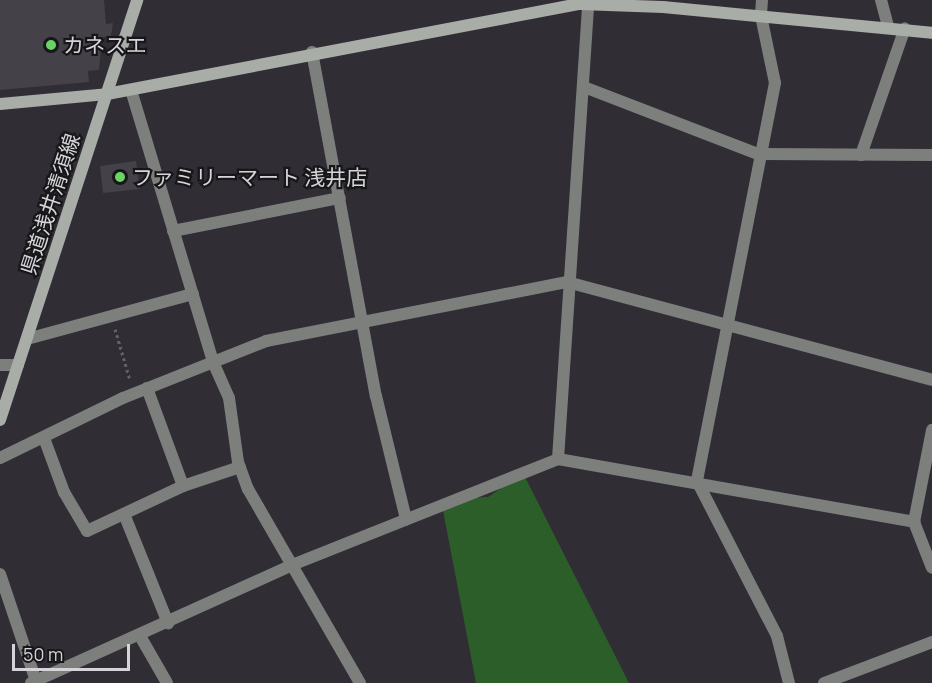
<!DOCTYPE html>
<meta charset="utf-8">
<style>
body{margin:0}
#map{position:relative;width:932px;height:683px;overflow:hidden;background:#302d34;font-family:Manrope,"Noto Sans JP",sans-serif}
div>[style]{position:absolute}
.green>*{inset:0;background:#2c5e29}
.building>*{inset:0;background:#444148}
.path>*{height:3px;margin-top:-1.5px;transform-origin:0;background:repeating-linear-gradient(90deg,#636167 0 3px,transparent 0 6px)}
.street>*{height:12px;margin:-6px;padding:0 6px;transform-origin:6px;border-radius:6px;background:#7c7f7c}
.secondary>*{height:12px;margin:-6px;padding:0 6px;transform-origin:6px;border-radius:6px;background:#a8ada8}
.dots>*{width:16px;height:16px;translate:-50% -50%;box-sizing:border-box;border:3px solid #171619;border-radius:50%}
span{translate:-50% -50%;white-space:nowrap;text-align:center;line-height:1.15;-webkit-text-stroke:4.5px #171619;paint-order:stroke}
.poi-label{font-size:21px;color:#d6d4d8}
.left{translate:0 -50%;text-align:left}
.street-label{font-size:21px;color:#d6d4d8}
.scale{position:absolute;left:12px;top:644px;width:118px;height:27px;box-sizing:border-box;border:3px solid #d6d4d8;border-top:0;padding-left:8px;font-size:18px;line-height:21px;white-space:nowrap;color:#d6d4d8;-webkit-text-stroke:4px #171619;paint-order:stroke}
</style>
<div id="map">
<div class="green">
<div style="clip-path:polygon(523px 473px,629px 683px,476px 683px,442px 505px,447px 499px,488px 497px)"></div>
</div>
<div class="building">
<div style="clip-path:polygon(0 0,104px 0,106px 24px,113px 23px,111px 36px,102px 37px,99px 70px,88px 71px,89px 82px,0 90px)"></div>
<div style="clip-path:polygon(136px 161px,140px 189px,103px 193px,100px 166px)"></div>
</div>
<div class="path">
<div style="left:115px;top:329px;width:53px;rotate:73.6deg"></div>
</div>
<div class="street">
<div style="left:762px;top:0;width:16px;rotate:94deg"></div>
<div style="left:761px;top:16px;width:68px;rotate:78.2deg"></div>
<div style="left:775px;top:83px;width:406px;rotate:101.1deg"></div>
<div style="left:697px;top:481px;width:174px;rotate:62.7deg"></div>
<div style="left:777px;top:636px;width:49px;rotate:75.7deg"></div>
<div style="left:881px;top:0;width:27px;rotate:75deg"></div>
<div style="left:312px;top:52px;width:350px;rotate:79.5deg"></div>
<div style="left:376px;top:396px;width:127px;rotate:76.3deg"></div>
<div style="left:584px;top:87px;width:186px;rotate:21.1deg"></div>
<div style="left:758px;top:154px;width:174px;rotate:0.3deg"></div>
<div style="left:131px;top:90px;width:284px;rotate:73.2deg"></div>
<div style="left:213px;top:362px;width:39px;rotate:66deg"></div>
<div style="left:229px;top:398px;width:65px;rotate:82deg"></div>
<div style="left:238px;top:462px;width:29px;rotate:70deg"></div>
<div style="left:248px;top:489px;width:224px;rotate:60deg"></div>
<div style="left:861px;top:155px;width:134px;rotate:-70.9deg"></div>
<div style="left:173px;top:231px;width:170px;rotate:-11.2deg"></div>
<div style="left:27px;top:339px;width:172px;rotate:-15.2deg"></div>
<div style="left:0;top:365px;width:18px"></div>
<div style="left:147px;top:388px;width:104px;rotate:69.8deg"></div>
<div style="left:44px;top:438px;width:58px;rotate:69.7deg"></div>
<div style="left:64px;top:492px;width:45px;rotate:59.5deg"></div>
<div style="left:87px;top:531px;width:106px;rotate:-25.1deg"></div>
<div style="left:183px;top:486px;width:60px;rotate:-18.4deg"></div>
<div style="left:0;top:458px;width:137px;rotate:-26deg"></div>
<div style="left:123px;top:398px;width:154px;rotate:-21.7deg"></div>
<div style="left:266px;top:341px;width:307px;rotate:-11.1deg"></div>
<div style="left:567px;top:282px;width:378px;rotate:15deg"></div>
<div style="left:558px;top:459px;width:456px;rotate:-86.2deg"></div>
<div style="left:124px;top:514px;width:118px;rotate:68deg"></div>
<div style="left:914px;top:522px;width:94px;rotate:-78.9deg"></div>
<div style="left:0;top:574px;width:113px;rotate:71.4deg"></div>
<div style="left:140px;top:636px;width:54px;rotate:60.1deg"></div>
<div style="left:31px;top:683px;width:286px;rotate:-24.3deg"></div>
<div style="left:292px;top:565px;width:286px;rotate:-21.7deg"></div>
<div style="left:558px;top:459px;width:362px;rotate:10deg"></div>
<div style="left:914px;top:522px;width:49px;rotate:68.6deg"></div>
<div style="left:824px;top:683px;width:116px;rotate:-20.8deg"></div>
</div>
<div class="secondary">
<div style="left:0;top:104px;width:107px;rotate:-5.3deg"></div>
<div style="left:107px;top:94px;width:481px;rotate:-10.8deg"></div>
<div style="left:580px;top:4px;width:83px;rotate:2.1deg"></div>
<div style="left:663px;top:7px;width:270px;rotate:5.5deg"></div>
<div style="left:0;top:420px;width:442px;rotate:-71.9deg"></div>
</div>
<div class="dots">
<div style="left:51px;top:45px;background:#6ad364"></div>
<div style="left:120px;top:177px;background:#6ad364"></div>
</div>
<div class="poi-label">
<span class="left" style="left:63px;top:45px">カネスエ</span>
<span class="left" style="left:132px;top:177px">ファミリーマート 浅井店</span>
</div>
<div class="street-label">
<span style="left:50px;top:204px;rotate:-72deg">県道浅井清須線</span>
</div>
<div class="scale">50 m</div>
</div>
